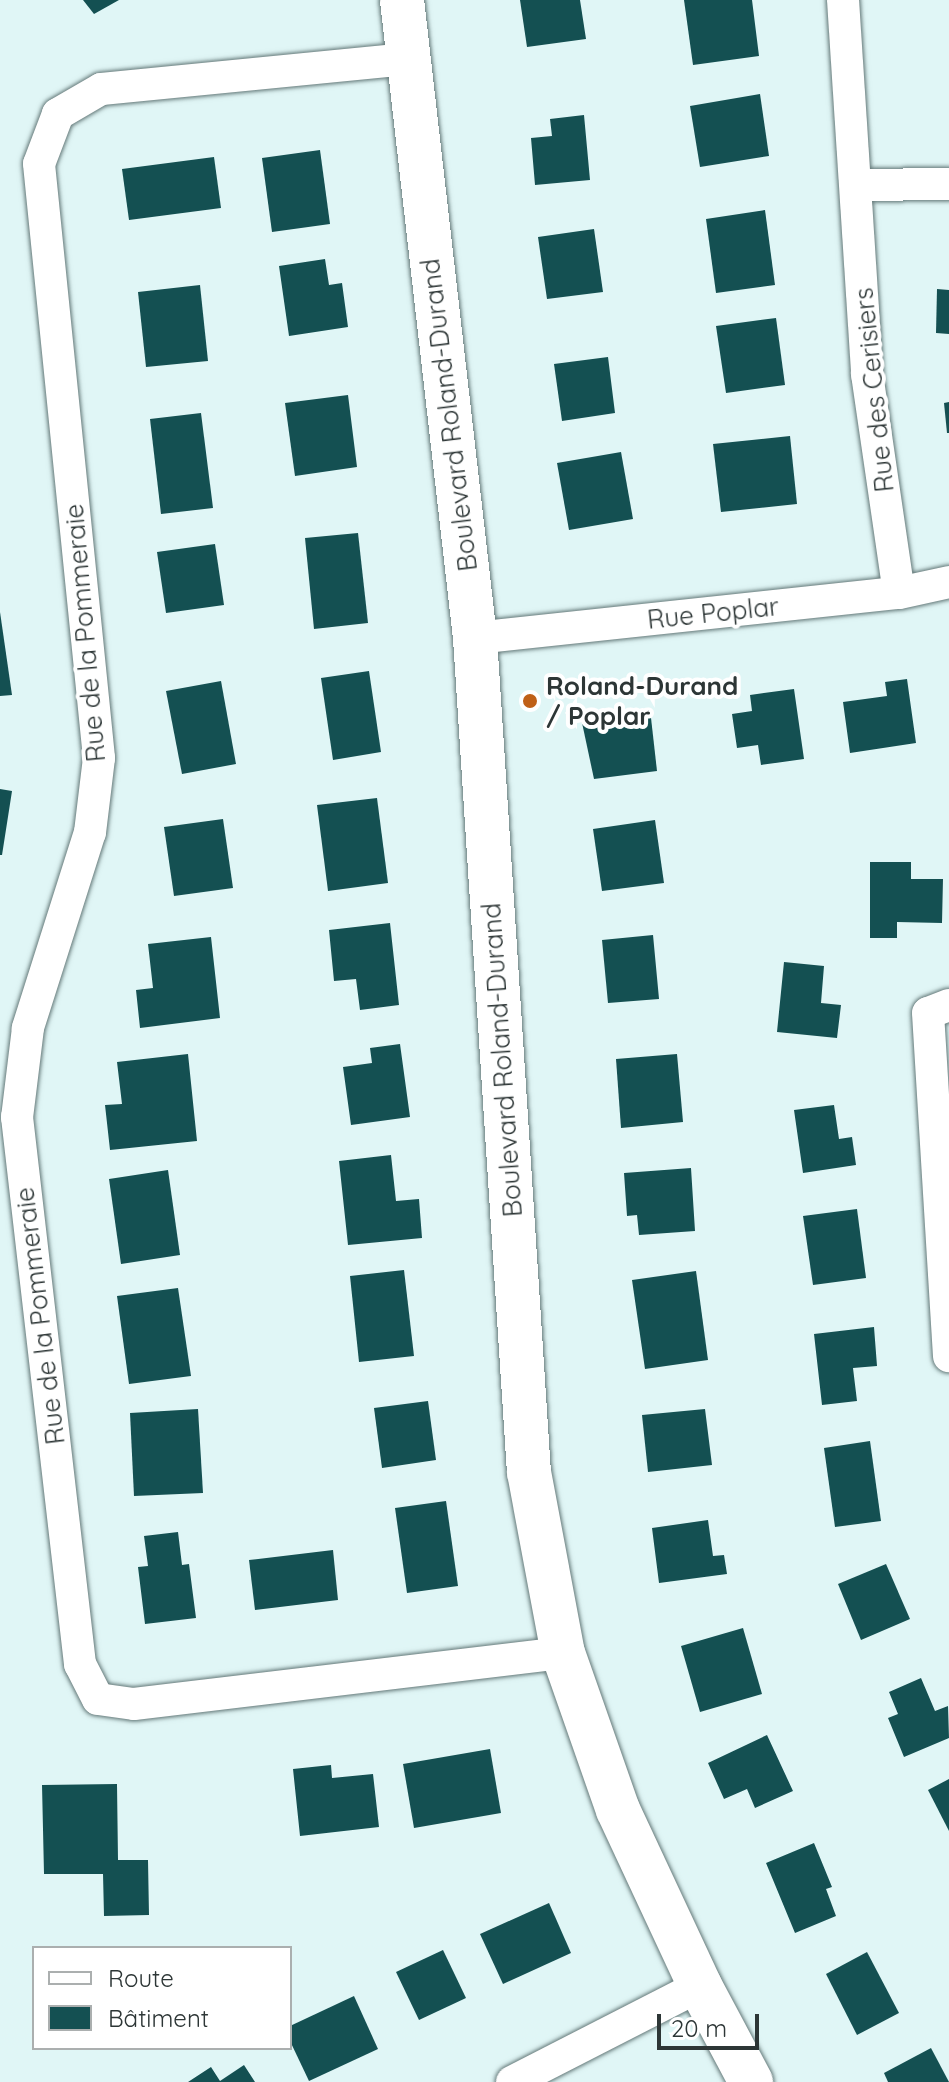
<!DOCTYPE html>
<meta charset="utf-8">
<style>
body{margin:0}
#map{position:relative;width:949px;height:2082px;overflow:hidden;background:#e0f6f6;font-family:Quicksand,sans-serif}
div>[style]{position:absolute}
.building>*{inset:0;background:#145052}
.roads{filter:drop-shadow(0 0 2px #647979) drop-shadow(0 0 2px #647979)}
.street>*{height:32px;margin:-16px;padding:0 16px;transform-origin:16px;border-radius:16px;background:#fff}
.secondary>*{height:44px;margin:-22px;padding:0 22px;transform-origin:22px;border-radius:22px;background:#fff}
.dots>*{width:22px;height:22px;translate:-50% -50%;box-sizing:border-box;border:4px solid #fff;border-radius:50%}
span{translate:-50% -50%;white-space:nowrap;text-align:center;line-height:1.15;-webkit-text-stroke:8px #fff;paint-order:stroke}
.street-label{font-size:26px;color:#2d3636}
.poi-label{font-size:26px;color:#2d3636;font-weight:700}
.left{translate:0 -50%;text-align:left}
.legend{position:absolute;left:32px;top:1946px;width:260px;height:104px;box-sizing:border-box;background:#fff;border:2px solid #abafaf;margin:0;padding:10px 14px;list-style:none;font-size:24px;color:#2d3636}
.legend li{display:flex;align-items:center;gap:16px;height:40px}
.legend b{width:40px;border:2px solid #abafaf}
.scale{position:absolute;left:657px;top:2014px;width:102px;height:36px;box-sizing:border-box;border:4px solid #2d3636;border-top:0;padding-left:10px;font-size:24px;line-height:28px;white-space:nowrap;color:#2d3636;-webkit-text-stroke:6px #fff;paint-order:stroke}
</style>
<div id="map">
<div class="building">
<div style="clip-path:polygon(83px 0,119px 0,94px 14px)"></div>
<div style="clip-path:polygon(520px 0,580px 0,586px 39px,527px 47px)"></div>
<div style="clip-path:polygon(684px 0,752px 0,759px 56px,693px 65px)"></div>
<div style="clip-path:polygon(760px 94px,769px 156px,700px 167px,690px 106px)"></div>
<div style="clip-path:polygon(584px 115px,590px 180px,535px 185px,531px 138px,552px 136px,550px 119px)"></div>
<div style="clip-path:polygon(320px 150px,330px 224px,272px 232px,262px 158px)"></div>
<div style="clip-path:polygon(214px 157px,221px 208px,129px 220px,122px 169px)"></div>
<div style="clip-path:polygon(765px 210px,775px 285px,716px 293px,706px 219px)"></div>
<div style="clip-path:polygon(594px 229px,603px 292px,547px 299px,538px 237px)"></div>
<div style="clip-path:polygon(325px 259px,329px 285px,342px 283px,348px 327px,289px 336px,279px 266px)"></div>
<div style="clip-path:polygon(200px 285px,208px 361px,146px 367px,138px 292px)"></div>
<div style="clip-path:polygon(937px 289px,949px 290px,949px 334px,936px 333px)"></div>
<div style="clip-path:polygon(776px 318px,785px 385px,726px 393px,716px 326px)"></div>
<div style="clip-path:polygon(608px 357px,615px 413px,562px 421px,554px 364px)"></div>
<div style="clip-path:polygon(348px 395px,357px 467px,295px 476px,285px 403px)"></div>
<div style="clip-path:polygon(949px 402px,949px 433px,947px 433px,944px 403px)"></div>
<div style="clip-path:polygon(201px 413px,213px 508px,161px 514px,150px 419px)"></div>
<div style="clip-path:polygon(790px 436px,797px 504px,721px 512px,713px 444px)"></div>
<div style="clip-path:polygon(621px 452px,633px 519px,569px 530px,557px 463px)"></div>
<div style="clip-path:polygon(358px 533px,368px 623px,314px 629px,305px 538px)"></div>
<div style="clip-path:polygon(215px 544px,224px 605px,166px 613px,157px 552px)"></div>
<div style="clip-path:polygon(0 612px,12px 695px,0 696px)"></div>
<div style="clip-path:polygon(369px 671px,381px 752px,333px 760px,321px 678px)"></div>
<div style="clip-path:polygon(907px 679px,916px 743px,850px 753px,843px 702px,887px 696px,885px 682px)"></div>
<div style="clip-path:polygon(221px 681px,236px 764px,182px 774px,166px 691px)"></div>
<div style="clip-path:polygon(794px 689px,804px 759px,761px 765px,758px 745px,737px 748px,732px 714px,752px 711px,750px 695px)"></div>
<div style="clip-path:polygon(650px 709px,657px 771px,594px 779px,581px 718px)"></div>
<div style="clip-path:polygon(0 789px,12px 791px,2px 855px,0 855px)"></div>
<div style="clip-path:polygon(377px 798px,388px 883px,328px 891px,317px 805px)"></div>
<div style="clip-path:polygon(223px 819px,233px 888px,174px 896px,164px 827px)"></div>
<div style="clip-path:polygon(655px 820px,664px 883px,602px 891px,593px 829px)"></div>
<div style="clip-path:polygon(870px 862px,911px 862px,911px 879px,943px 879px,942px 923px,897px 922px,897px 938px,870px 938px)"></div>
<div style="clip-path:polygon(390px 923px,399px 1005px,360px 1010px,356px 979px,334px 981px,329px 930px)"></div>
<div style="clip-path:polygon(653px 935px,659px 999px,608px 1003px,602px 940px)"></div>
<div style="clip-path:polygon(211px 937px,220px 1018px,140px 1028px,136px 990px,153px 988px,148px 944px)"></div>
<div style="clip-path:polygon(784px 962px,824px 966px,821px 1003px,841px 1005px,837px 1038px,777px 1032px)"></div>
<div style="clip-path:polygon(400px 1044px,410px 1117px,351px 1125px,343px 1067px,372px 1063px,370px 1048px)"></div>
<div style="clip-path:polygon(188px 1054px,197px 1141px,110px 1150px,105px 1105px,122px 1104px,117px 1062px)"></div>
<div style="clip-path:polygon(677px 1054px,683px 1122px,621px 1128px,616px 1059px)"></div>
<div style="clip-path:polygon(834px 1105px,839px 1139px,852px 1137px,856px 1165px,803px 1173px,794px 1110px)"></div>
<div style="clip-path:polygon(391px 1155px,396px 1201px,419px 1199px,422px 1238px,348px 1245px,339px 1161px)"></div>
<div style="clip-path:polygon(691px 1168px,695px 1231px,639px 1235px,637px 1215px,627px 1216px,624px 1173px)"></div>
<div style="clip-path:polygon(168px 1170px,180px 1255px,121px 1264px,109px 1179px)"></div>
<div style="clip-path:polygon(857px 1209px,866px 1278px,813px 1285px,803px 1216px)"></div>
<div style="clip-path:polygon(404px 1270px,414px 1356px,359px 1362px,350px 1276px)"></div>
<div style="clip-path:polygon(696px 1271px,708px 1360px,645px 1369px,632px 1280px)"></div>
<div style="clip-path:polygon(178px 1288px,191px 1376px,129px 1384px,117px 1296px)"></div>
<div style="clip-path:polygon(874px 1327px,877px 1366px,853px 1368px,857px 1401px,822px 1405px,814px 1334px)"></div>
<div style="clip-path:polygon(428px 1401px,436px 1460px,382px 1468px,374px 1408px)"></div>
<div style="clip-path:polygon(198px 1409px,203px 1493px,134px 1496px,130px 1413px)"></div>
<div style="clip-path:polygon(705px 1409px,712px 1465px,648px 1472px,642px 1415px)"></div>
<div style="clip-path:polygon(870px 1441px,881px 1521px,835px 1527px,824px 1448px)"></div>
<div style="clip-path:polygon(446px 1501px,458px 1586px,407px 1593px,395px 1508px)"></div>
<div style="clip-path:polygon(708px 1520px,713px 1556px,724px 1555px,727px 1574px,659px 1583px,652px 1528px)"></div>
<div style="clip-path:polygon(178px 1532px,182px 1565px,189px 1564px,196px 1618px,145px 1624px,138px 1567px,148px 1566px,144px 1536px)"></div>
<div style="clip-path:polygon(333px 1550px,338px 1600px,255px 1610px,249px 1560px)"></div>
<div style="clip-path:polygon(886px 1564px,910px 1619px,861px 1640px,838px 1584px)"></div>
<div style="clip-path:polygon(743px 1628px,762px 1694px,700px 1712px,681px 1646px)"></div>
<div style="clip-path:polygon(921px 1678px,935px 1711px,948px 1706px,949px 1738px,904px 1757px,888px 1718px,898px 1714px,889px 1692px)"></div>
<div style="clip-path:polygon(767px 1735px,793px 1791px,755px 1808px,747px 1789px,724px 1799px,708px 1763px)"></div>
<div style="clip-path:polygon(490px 1749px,501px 1813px,414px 1828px,403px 1764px)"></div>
<div style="clip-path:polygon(331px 1765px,332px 1778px,373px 1774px,379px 1827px,300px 1836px,293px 1769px)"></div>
<div style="clip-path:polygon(949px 1779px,949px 1831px,928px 1790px)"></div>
<div style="clip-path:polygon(117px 1784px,118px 1860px,148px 1860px,149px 1915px,104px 1916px,103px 1874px,44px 1874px,42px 1785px)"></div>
<div style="clip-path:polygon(814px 1843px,832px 1887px,826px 1889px,836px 1916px,795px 1933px,766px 1863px)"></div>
<div style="clip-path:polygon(549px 1903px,571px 1953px,503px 1984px,480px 1934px)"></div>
<div style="clip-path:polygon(443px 1950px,466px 1998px,419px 2020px,396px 1972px)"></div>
<div style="clip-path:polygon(867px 1952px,899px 2013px,857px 2035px,826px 1974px)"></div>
<div style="clip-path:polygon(354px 1996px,378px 2049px,309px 2081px,290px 2041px,290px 2026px)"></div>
<div style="clip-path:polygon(931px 2048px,949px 2082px,888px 2082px,884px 2073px)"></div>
<div style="clip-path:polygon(244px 2065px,255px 2082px,188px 2082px,211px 2067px,220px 2081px)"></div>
</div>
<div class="roads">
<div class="street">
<div style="left:843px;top:0;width:375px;rotate:86.3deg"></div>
<div style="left:867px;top:374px;width:221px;rotate:81.7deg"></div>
<div style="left:407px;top:59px;width:307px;rotate:174.4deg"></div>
<div style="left:101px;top:89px;width:50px;rotate:149.8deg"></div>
<div style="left:58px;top:114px;width:53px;rotate:110.8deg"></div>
<div style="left:39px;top:164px;width:597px;rotate:84.23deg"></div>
<div style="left:99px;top:758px;width:75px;rotate:96.9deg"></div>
<div style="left:90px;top:832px;width:206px;rotate:107.6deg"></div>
<div style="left:28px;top:1028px;width:90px;rotate:97deg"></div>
<div style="left:17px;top:1117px;width:551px;rotate:83.43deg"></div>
<div style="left:80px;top:1664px;width:39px;rotate:63deg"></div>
<div style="left:98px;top:1699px;width:36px;rotate:8deg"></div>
<div style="left:134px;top:1704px;width:432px;rotate:-6.8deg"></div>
<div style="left:856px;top:185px;width:93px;rotate:-0.6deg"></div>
<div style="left:475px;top:638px;width:426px;rotate:-6.1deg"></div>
<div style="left:899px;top:593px;width:51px;rotate:-12.4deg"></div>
<div style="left:949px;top:1005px;width:22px;rotate:159deg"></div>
<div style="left:928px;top:1013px;width:344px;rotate:86.5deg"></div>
<div style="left:512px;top:2082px;width:211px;rotate:-27.1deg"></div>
</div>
<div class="secondary">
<div style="left:402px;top:0;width:642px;rotate:83.47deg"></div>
<div style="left:475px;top:638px;width:836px;rotate:86.3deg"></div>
<div style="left:529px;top:1472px;width:184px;rotate:79.4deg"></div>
<div style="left:563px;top:1653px;width:166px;rotate:70.7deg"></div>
<div style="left:618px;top:1810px;width:194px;rotate:65deg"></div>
<div style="left:700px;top:1986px;width:109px;rotate:62deg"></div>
</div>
</div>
<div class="dots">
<div style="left:530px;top:701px;background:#bf6017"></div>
</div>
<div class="street-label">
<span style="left:874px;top:390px;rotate:-96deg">Rue des Cerisiers</span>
<span style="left:449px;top:415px;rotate:-97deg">Boulevard Roland-Durand</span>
<span style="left:713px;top:613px;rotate:-6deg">Rue Poplar</span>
<span style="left:85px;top:633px;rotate:-95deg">Rue de la Pommeraie</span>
<span style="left:502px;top:1060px;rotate:-94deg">Boulevard Roland-Durand</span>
<span style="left:40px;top:1316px;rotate:-97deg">Rue de la Pommeraie</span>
</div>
<div class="poi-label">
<span class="left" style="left:546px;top:701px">Roland-Durand<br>/ Poplar</span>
</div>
<ul class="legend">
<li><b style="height:10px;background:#fff"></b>Route</li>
<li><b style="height:22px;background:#145052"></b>Bâtiment</li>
</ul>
<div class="scale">20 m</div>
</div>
